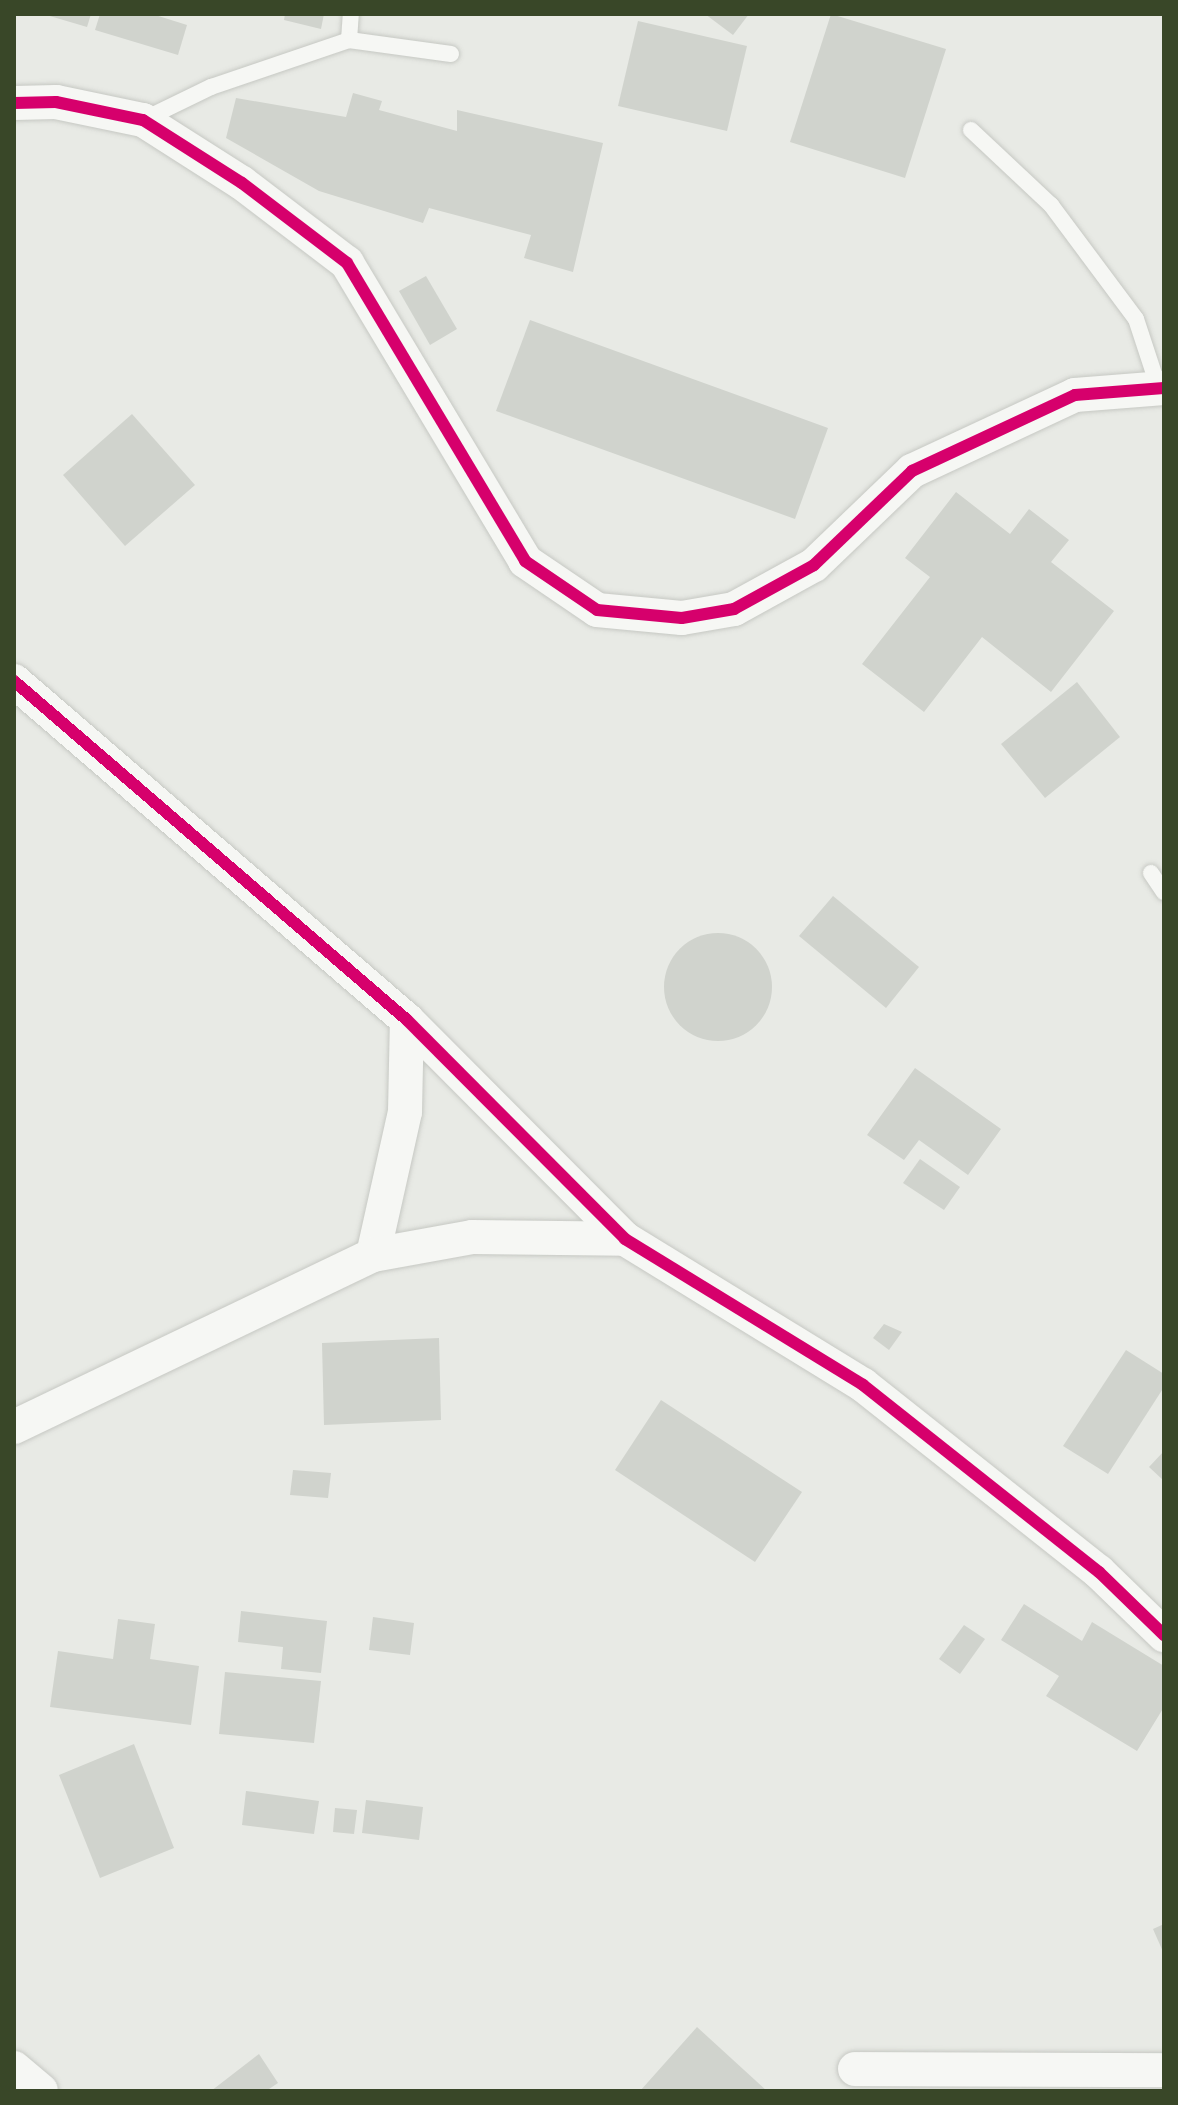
<!DOCTYPE html>
<style>
body{margin:0}
#map{position:relative;width:1178px;height:2105px;overflow:hidden;background:#e8eae5;font-family:"Varela Round",sans-serif}
div>[style]{position:absolute}
.building>*{inset:0;background:#d0d3cd}
.round{border-radius:50%}
.roads{filter:drop-shadow(0 0 2px #c6c8c3) drop-shadow(0 0 2px #c6c8c3)}
.service>*{height:16px;margin:-8px;padding:0 8px;transform-origin:8px;border-radius:8px;background:#f6f7f4}
.minor>*{height:34px;margin:-17px;padding:0 17px;transform-origin:17px;border-radius:17px;background:#f6f7f4}
.cycleway>*{height:12px;margin:-6px;padding:0 6px;transform-origin:6px;border-radius:6px;background:#d6006c}
span{translate:-50% -50%;white-space:nowrap;text-align:center;line-height:1.15;-webkit-text-stroke:6px #f7f9f3;paint-order:stroke}
.frame{position:absolute;inset:0;border:16px solid #394728;pointer-events:none}
</style>
<div id="map">
<div class="building">
<div style="clip-path:polygon(43px 14px,91px 14px,87px 27px)"></div>
<div style="clip-path:polygon(100px 14px,152px 14px,187px 25px,178px 55px,95px 30px)"></div>
<div style="clip-path:polygon(285px 14px,324px 14px,321px 29px,284px 20px)"></div>
<div style="clip-path:polygon(705px 14px,749px 14px,733px 35px)"></div>
<div style="clip-path:polygon(831px 14px,946px 49px,905px 178px,790px 142px)"></div>
<div style="clip-path:polygon(638px 21px,747px 46px,727px 131px,618px 106px)"></div>
<div style="clip-path:polygon(353px 93px,382px 101px,379px 110px,457px 131px,457px 110px,603px 143px,573px 272px,524px 258px,531px 235px,429px 208px,423px 223px,319px 191px,226px 138px,236px 98px,346px 117px)"></div>
<div style="clip-path:polygon(426px 276px,457px 329px,430px 345px,399px 291px)"></div>
<div style="clip-path:polygon(530px 320px,828px 428px,795px 519px,496px 411px)"></div>
<div style="clip-path:polygon(132px 414px,195px 485px,125px 546px,63px 475px)"></div>
<div style="clip-path:polygon(956px 492px,1010px 534px,1029px 509px,1069px 540px,1051px 562px,1114px 611px,1051px 692px,982px 637px,924px 712px,862px 664px,930px 577px,905px 558px)"></div>
<div style="clip-path:polygon(1077px 682px,1120px 737px,1045px 798px,1001px 744px)"></div>
<div style="clip-path:polygon(833px 896px,919px 967px,886px 1008px,799px 936px)"></div>
<div class="round" style="left:664px;top:933px;width:108px;height:108px"></div>
<div style="clip-path:polygon(915px 1068px,1001px 1129px,968px 1175px,919px 1140px,904px 1160px,867px 1135px)"></div>
<div style="clip-path:polygon(920px 1159px,960px 1187px,944px 1210px,903px 1183px)"></div>
<div style="clip-path:polygon(884px 1324px,902px 1332px,889px 1350px,873px 1338px)"></div>
<div style="clip-path:polygon(439px 1338px,441px 1420px,324px 1425px,322px 1343px)"></div>
<div style="clip-path:polygon(1126px 1350px,1164px 1374px,1164px 1387px,1108px 1474px,1063px 1446px)"></div>
<div style="clip-path:polygon(661px 1400px,802px 1492px,755px 1562px,615px 1470px)"></div>
<div style="clip-path:polygon(1164px 1451px,1164px 1481px,1149px 1467px)"></div>
<div style="clip-path:polygon(293px 1470px,331px 1473px,328px 1498px,290px 1495px)"></div>
<div style="clip-path:polygon(1024px 1604px,1082px 1641px,1092px 1622px,1164px 1666px,1164px 1707px,1137px 1751px,1046px 1696px,1059px 1676px,1001px 1640px)"></div>
<div style="clip-path:polygon(241px 1611px,327px 1621px,321px 1673px,281px 1669px,283px 1647px,238px 1642px)"></div>
<div style="clip-path:polygon(373px 1617px,414px 1623px,410px 1655px,369px 1650px)"></div>
<div style="clip-path:polygon(118px 1619px,155px 1624px,150px 1659px,199px 1666px,191px 1725px,50px 1707px,58px 1651px,113px 1659px)"></div>
<div style="clip-path:polygon(964px 1625px,985px 1639px,960px 1674px,939px 1659px)"></div>
<div style="clip-path:polygon(225px 1672px,321px 1681px,314px 1743px,219px 1734px)"></div>
<div style="clip-path:polygon(134px 1744px,174px 1848px,100px 1878px,59px 1775px)"></div>
<div style="clip-path:polygon(246px 1791px,319px 1801px,314px 1834px,242px 1825px)"></div>
<div style="clip-path:polygon(366px 1800px,423px 1807px,419px 1840px,362px 1833px)"></div>
<div style="clip-path:polygon(335px 1808px,357px 1810px,354px 1834px,333px 1832px)"></div>
<div style="clip-path:polygon(1164px 1924px,1164px 1954px,1153px 1929px)"></div>
<div style="clip-path:polygon(697px 2027px,767px 2091px,640px 2091px)"></div>
<div style="clip-path:polygon(259px 2054px,278px 2083px,266px 2091px,211px 2091px)"></div>
</div>
<div class="roads">
<div class="service">
<div style="left:349px;top:40px;width:26px;rotate:-86deg"></div>
<div style="left:143px;top:120px;width:76px;rotate:-25.9deg"></div>
<div style="left:211px;top:87px;width:146px;rotate:-18.8deg"></div>
<div style="left:349px;top:40px;width:103px;rotate:7.8deg"></div>
<div style="left:971px;top:130px;width:110px;rotate:43.2deg"></div>
<div style="left:1051px;top:205px;width:142px;rotate:53.3deg"></div>
<div style="left:1136px;top:319px;width:71px;rotate:71.8deg"></div>
<div style="left:1151px;top:873px;width:23px;rotate:56deg"></div>
</div>
<div class="minor">
<div style="left:14px;top:103px;width:42px;rotate:-1.4deg"></div>
<div style="left:56px;top:102px;width:89px;rotate:11.7deg"></div>
<div style="left:143px;top:120px;width:117px;rotate:32.5deg"></div>
<div style="left:242px;top:183px;width:132px;rotate:37.3deg"></div>
<div style="left:347px;top:263px;width:347px;rotate:59.1deg"></div>
<div style="left:525px;top:561px;width:87px;rotate:34.2deg"></div>
<div style="left:597px;top:610px;width:85px;rotate:5.4deg"></div>
<div style="left:682px;top:618px;width:53px;rotate:-9.8deg"></div>
<div style="left:734px;top:609px;width:91px;rotate:-28.8deg"></div>
<div style="left:814px;top:565px;width:136px;rotate:-43.8deg"></div>
<div style="left:912px;top:471px;width:180px;rotate:-25deg"></div>
<div style="left:1075px;top:395px;width:89px;rotate:-4.5deg"></div>
<div style="left:14px;top:681px;width:519px;rotate:40.78deg"></div>
<div style="left:407px;top:1020px;width:309px;rotate:45.1deg"></div>
<div style="left:625px;top:1239px;width:279px;rotate:31.5deg"></div>
<div style="left:863px;top:1385px;width:301px;rotate:38.4deg"></div>
<div style="left:1099px;top:1572px;width:91px;rotate:44.1deg"></div>
<div style="left:373px;top:1255px;width:147px;rotate:-77.4deg"></div>
<div style="left:405px;top:1112px;width:92px;rotate:-88.8deg"></div>
<div style="left:14px;top:1427px;width:398px;rotate:-25.6deg"></div>
<div style="left:373px;top:1255px;width:101px;rotate:-10.3deg"></div>
<div style="left:472px;top:1237px;width:153px;rotate:0.7deg"></div>
<div style="left:14px;top:2068px;width:35px;rotate:40deg"></div>
<div style="left:855px;top:2069px;width:309px;rotate:0.2deg"></div>
</div>
</div>
<div class="cycleway">
<div style="left:14px;top:103px;width:42px;rotate:-1.4deg"></div>
<div style="left:56px;top:102px;width:89px;rotate:11.7deg"></div>
<div style="left:143px;top:120px;width:117px;rotate:32.5deg"></div>
<div style="left:242px;top:183px;width:132px;rotate:37.3deg"></div>
<div style="left:347px;top:263px;width:347px;rotate:59.1deg"></div>
<div style="left:525px;top:561px;width:87px;rotate:34.2deg"></div>
<div style="left:597px;top:610px;width:85px;rotate:5.4deg"></div>
<div style="left:682px;top:618px;width:53px;rotate:-9.8deg"></div>
<div style="left:734px;top:609px;width:91px;rotate:-28.8deg"></div>
<div style="left:814px;top:565px;width:136px;rotate:-43.8deg"></div>
<div style="left:912px;top:471px;width:180px;rotate:-25deg"></div>
<div style="left:1075px;top:395px;width:89px;rotate:-4.5deg"></div>
<div style="left:14px;top:681px;width:519px;rotate:40.78deg"></div>
<div style="left:407px;top:1020px;width:309px;rotate:45.1deg"></div>
<div style="left:625px;top:1239px;width:279px;rotate:31.5deg"></div>
<div style="left:863px;top:1385px;width:301px;rotate:38.4deg"></div>
<div style="left:1099px;top:1572px;width:91px;rotate:44.1deg"></div>
</div>
<div class="frame"></div>
</div>
